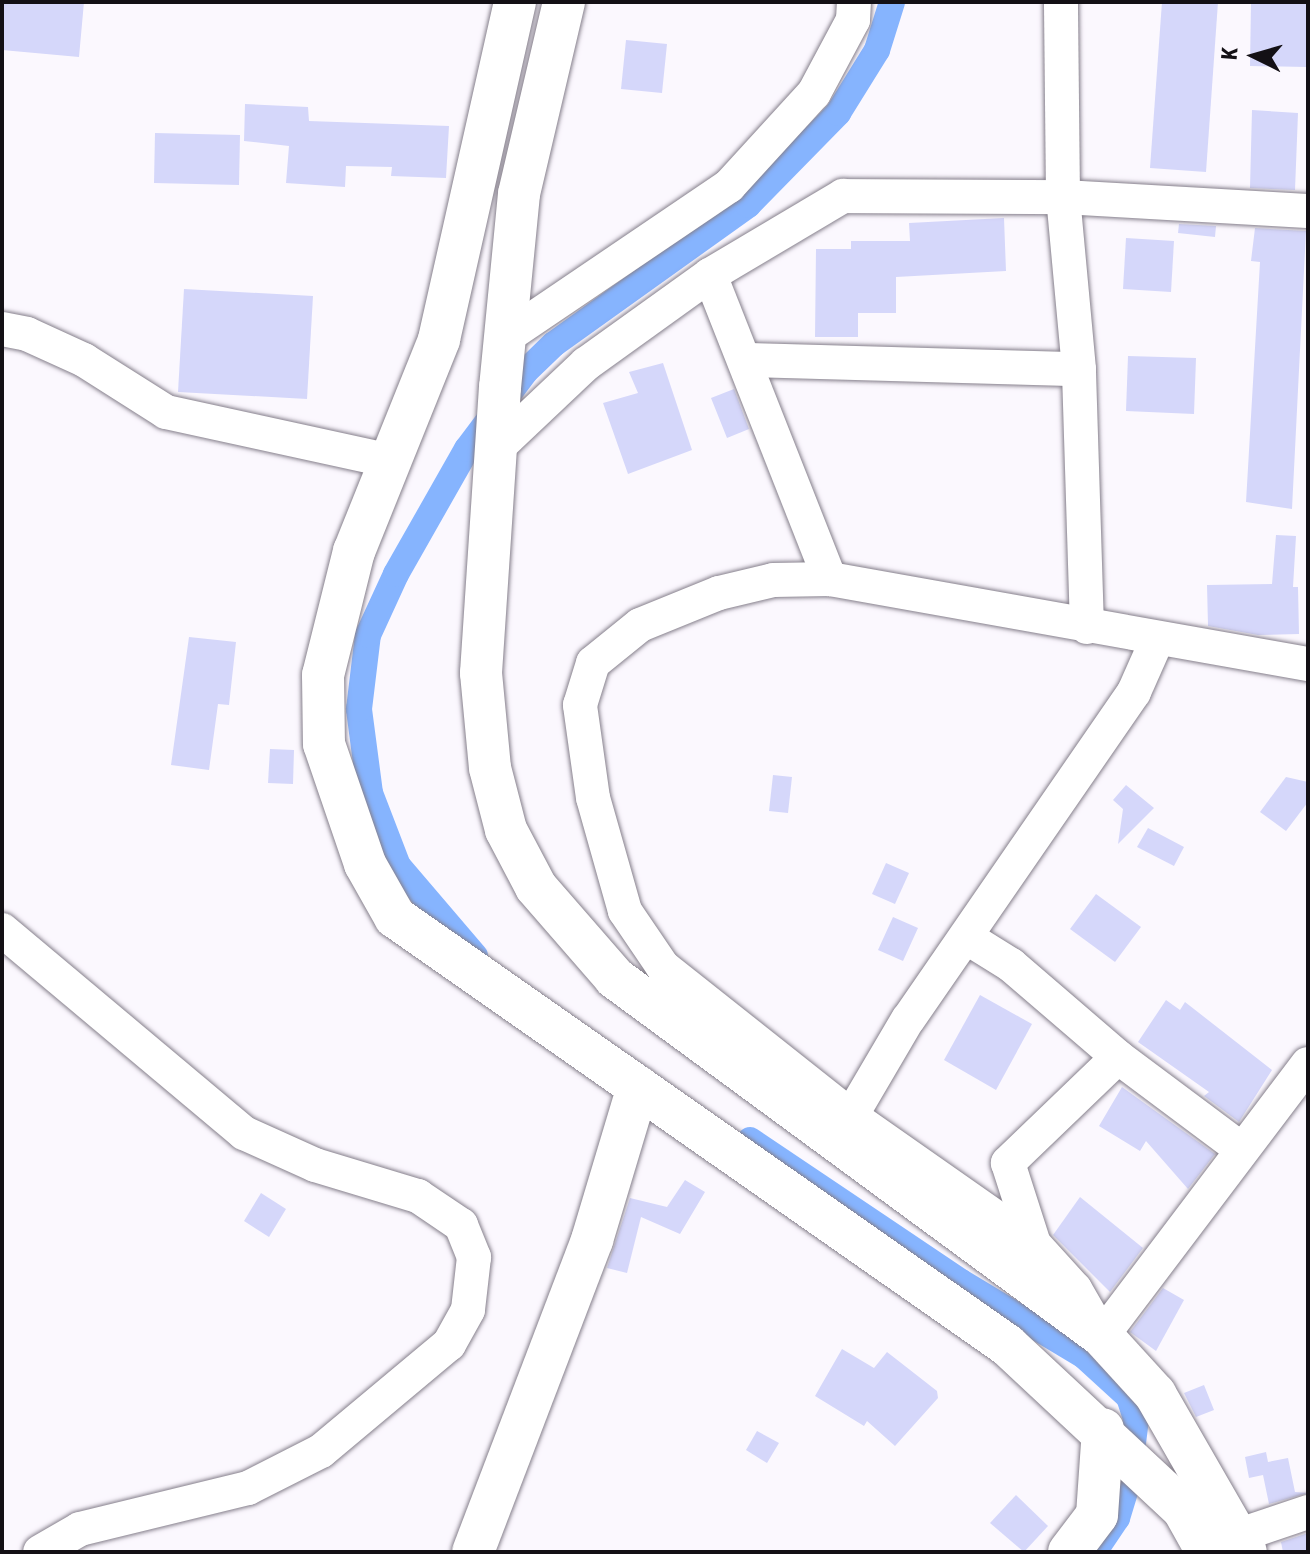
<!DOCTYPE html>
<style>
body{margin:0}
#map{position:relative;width:1310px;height:1554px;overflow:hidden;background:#fbf8fe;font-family:"Roboto Condensed",sans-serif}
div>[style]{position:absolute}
.canal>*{height:26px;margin:-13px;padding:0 13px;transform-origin:13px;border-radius:13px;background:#86b4fe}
.building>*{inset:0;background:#d5d7fa}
.roads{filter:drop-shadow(0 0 2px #857f8b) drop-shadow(0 0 2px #857f8b)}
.minor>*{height:34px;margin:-17px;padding:0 17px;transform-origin:17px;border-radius:17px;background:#fff}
.major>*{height:42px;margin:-21px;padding:0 21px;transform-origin:21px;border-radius:21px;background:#fff}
span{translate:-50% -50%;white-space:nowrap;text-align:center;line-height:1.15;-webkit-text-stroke:8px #fbf8fe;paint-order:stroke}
.frame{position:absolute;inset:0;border:4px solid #131015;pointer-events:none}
.north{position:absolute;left:1214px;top:16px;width:80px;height:80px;-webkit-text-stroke:6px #fbf8fe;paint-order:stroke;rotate:275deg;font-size:22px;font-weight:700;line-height:32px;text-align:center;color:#131015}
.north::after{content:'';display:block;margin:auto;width:28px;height:36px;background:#131015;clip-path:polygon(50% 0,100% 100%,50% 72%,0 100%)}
</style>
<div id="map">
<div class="canal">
<div style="left:475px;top:956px;width:118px;rotate:-130.5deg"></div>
<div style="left:398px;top:866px;width:78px;rotate:-111deg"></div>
<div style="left:370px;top:793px;width:85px;rotate:-97.5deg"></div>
<div style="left:359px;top:709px;width:75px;rotate:-83.1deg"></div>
<div style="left:368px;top:635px;width:67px;rotate:-65.3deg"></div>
<div style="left:396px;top:574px;width:144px;rotate:-60.4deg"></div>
<div style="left:467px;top:449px;width:96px;rotate:-53deg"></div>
<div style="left:525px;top:372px;width:40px;rotate:-44deg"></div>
<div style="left:554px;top:344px;width:239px;rotate:-35.6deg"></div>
<div style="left:748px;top:205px;width:129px;rotate:-45.6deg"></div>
<div style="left:838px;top:113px;width:74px;rotate:-58.2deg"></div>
<div style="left:877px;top:50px;width:50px;rotate:-72.6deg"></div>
<div style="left:750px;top:1140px;width:254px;rotate:33.9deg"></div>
<div style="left:961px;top:1282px;width:144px;rotate:31deg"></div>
<div style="left:1084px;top:1356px;width:61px;rotate:42.3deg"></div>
<div style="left:1129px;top:1397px;width:23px;rotate:72deg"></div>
<div style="left:1136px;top:1419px;width:64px;rotate:97.2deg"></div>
<div style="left:1128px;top:1482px;width:38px;rotate:107deg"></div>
<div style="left:1117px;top:1518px;width:34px;rotate:124deg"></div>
</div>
<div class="building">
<div style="clip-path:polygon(2px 2px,84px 2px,79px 57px,2px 50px)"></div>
<div style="clip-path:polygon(1162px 2px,1218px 2px,1206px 172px,1150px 168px)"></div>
<div style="clip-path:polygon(1251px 2px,1306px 2px,1306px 67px,1250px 66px)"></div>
<div style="clip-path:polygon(626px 40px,667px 44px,662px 93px,621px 89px)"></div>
<div style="clip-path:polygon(245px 104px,308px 107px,309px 121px,449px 126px,446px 178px,391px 176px,392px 167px,346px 166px,345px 187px,286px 183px,289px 146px,244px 141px)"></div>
<div style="clip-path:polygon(1252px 110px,1298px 113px,1295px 190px,1250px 188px)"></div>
<div style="clip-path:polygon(155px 133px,240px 135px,239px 185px,154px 183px)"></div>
<div style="clip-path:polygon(1004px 218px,1006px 271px,896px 277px,896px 313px,858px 313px,858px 337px,815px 337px,816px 249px,851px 249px,851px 241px,910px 241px,909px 223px)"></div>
<div style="clip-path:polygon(1179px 224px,1216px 226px,1215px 237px,1178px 233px)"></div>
<div style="clip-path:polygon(1255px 228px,1306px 231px,1292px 509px,1246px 502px,1260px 262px,1251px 261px)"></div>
<div style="clip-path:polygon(1126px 238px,1174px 241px,1171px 292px,1123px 289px)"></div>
<div style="clip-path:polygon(184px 289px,313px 296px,307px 399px,178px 392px)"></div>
<div style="clip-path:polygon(1128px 356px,1196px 358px,1194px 414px,1126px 411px)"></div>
<div style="clip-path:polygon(663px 363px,692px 450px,628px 474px,603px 403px,638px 393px,629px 372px)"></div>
<div style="clip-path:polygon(734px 389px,749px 429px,727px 438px,711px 398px)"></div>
<div style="clip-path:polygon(1276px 535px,1296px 536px,1293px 587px,1298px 587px,1299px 634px,1258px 635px,1208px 626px,1207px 585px,1272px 584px)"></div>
<div style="clip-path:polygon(189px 637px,236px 642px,229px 705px,218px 704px,209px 770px,171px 765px)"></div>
<div style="clip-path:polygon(270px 749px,294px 750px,293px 784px,268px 783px)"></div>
<div style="clip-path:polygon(773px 775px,792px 777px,788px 813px,769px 811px)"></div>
<div style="clip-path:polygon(1286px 777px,1308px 782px,1308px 802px,1286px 831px,1260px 812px)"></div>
<div style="clip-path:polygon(1126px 785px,1154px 808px,1118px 844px,1123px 809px,1113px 800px)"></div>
<div style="clip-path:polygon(1148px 828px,1184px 847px,1174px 866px,1137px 847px)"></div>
<div style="clip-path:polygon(886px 863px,909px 873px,895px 904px,872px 894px)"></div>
<div style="clip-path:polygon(1096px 894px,1141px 927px,1115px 962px,1070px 929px)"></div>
<div style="clip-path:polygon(893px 917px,918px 928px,903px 961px,878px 950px)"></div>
<div style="clip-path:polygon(980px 995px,1032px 1024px,996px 1090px,944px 1060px)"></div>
<div style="clip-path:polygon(1166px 1000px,1180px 1010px,1185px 1002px,1272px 1070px,1239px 1122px,1204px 1096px,1209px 1092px,1138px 1042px)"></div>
<div style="clip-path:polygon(1122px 1087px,1215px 1154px,1188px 1189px,1146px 1141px,1140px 1151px,1099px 1126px)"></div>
<div style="clip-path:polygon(685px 1180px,705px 1192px,680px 1234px,641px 1217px,627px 1273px,607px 1268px,630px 1198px,667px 1207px)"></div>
<div style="clip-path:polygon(261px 1193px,286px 1209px,269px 1237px,244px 1221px)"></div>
<div style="clip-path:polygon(1080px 1197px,1143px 1248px,1110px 1292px,1053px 1235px)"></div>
<div style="clip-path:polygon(1163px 1288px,1184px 1300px,1156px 1351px,1130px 1332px)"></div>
<div style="clip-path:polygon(842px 1349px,874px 1368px,887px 1352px,937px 1391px,938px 1398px,895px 1446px,867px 1421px,864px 1426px,815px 1396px)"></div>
<div style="clip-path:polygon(1204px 1385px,1214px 1410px,1196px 1417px,1184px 1393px)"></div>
<div style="clip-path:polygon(757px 1431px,779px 1443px,767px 1463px,746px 1450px)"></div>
<div style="clip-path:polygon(1266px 1452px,1268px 1462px,1288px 1458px,1295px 1492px,1308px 1493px,1269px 1504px,1263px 1475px,1249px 1478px,1245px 1457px)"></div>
<div style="clip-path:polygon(1016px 1495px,1048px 1526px,1024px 1552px,990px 1523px)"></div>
<div style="clip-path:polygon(1308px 1533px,1308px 1552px,1283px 1552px,1281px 1542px)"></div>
</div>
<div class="roads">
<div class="minor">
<div style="left:710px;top:275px;width:327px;rotate:68.5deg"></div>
<div style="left:2px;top:329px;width:25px;rotate:11deg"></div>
<div style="left:27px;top:334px;width:63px;rotate:24.5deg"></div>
<div style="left:84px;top:360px;width:97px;rotate:32.4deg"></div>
<div style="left:166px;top:412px;width:229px;rotate:12.3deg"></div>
<div style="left:506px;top:337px;width:269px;rotate:-34.1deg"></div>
<div style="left:729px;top:186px;width:126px;rotate:-47.6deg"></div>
<div style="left:814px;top:93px;width:83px;rotate:-61.9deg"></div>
<div style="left:853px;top:20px;width:18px;rotate:-87deg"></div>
<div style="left:748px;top:360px;width:331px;rotate:1.6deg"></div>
<div style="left:496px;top:449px;width:124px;rotate:-43.4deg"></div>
<div style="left:586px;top:364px;width:153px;rotate:-35.7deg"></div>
<div style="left:710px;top:275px;width:155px;rotate:-30.7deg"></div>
<div style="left:843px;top:196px;width:220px;rotate:0.3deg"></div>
<div style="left:1063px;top:197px;width:195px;rotate:-90.6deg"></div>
<div style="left:1087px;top:627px;width:258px;rotate:-91.8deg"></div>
<div style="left:1079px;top:369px;width:173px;rotate:-95.3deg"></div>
<div style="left:1063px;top:197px;width:245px;rotate:3.3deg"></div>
<div style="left:1157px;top:640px;width:57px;rotate:113.9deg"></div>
<div style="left:1134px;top:692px;width:397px;rotate:124.6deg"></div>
<div style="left:908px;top:1019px;width:113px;rotate:120.4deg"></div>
<div style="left:851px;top:1116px;width:223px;rotate:35deg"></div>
<div style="left:1034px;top:1244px;width:61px;rotate:47.7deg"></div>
<div style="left:1075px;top:1289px;width:54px;rotate:60.1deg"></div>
<div style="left:1102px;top:1336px;width:341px;rotate:-52.9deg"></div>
<div style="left:2px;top:930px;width:316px;rotate:40deg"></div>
<div style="left:244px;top:1133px;width:78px;rotate:24.3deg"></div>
<div style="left:315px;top:1165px;width:108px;rotate:16.8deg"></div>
<div style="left:418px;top:1196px;width:52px;rotate:34deg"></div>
<div style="left:461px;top:1225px;width:35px;rotate:68deg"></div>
<div style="left:474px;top:1257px;width:53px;rotate:96.5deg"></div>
<div style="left:468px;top:1310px;width:39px;rotate:119deg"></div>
<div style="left:449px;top:1344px;width:167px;rotate:140.1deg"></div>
<div style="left:321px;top:1451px;width:82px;rotate:153.1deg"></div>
<div style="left:248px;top:1488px;width:173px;rotate:166.3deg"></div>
<div style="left:80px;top:1529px;width:46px;rotate:150.1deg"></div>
<div style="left:966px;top:937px;width:53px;rotate:31.9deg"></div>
<div style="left:1011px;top:965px;width:141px;rotate:40.7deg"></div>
<div style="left:1118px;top:1057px;width:153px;rotate:136.1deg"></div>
<div style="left:1008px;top:1163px;width:85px;rotate:72.2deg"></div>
<div style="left:1118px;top:1057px;width:154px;rotate:36.8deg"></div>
<div style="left:851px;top:1116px;width:240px;rotate:-141.6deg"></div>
<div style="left:663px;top:967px;width:68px;rotate:-124.2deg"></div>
<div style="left:625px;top:911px;width:117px;rotate:-105.8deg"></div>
<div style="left:593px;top:798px;width:94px;rotate:-98deg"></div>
<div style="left:580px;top:705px;width:44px;rotate:-72.8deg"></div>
<div style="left:593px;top:663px;width:60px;rotate:-39deg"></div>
<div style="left:640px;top:625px;width:85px;rotate:-22.1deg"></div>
<div style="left:719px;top:593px;width:56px;rotate:-13.5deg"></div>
<div style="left:773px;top:580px;width:57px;rotate:-1deg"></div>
<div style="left:830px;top:579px;width:485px;rotate:10.1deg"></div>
<div style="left:1237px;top:1536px;width:75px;rotate:-18.7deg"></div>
</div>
<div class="major">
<div style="left:515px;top:2px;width:346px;rotate:102.7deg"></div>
<div style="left:439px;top:340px;width:227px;rotate:111.9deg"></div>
<div style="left:354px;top:551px;width:128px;rotate:104deg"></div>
<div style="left:323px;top:675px;width:69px;rotate:89.2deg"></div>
<div style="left:324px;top:744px;width:127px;rotate:71.1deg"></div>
<div style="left:365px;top:864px;width:61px;rotate:60.5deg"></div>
<div style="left:395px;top:917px;width:747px;rotate:34.97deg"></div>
<div style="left:1007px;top:1345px;width:241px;rotate:43deg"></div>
<div style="left:1183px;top:1509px;width:49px;rotate:60.8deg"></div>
<div style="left:564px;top:2px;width:197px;rotate:103.2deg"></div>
<div style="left:519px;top:194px;width:194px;rotate:95.6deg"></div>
<div style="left:500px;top:387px;width:287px;rotate:93.8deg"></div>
<div style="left:481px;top:673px;width:95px;rotate:84.6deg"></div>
<div style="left:490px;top:768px;width:64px;rotate:75.5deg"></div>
<div style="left:506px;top:830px;width:64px;rotate:62.2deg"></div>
<div style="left:536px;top:887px;width:121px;rotate:49deg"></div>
<div style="left:615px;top:978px;width:604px;rotate:36.32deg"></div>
<div style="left:1102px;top:1336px;width:79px;rotate:47.6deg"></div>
<div style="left:1155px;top:1394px;width:182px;rotate:60.1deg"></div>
<div style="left:473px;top:1552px;width:334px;rotate:-69.1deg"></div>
<div style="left:592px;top:1240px;width:160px;rotate:-73.3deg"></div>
<div style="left:1069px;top:1552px;width:46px;rotate:-52.9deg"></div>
<div style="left:1097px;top:1515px;width:86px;rotate:-86deg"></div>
</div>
</div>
<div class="frame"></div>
<div class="north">K</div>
</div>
